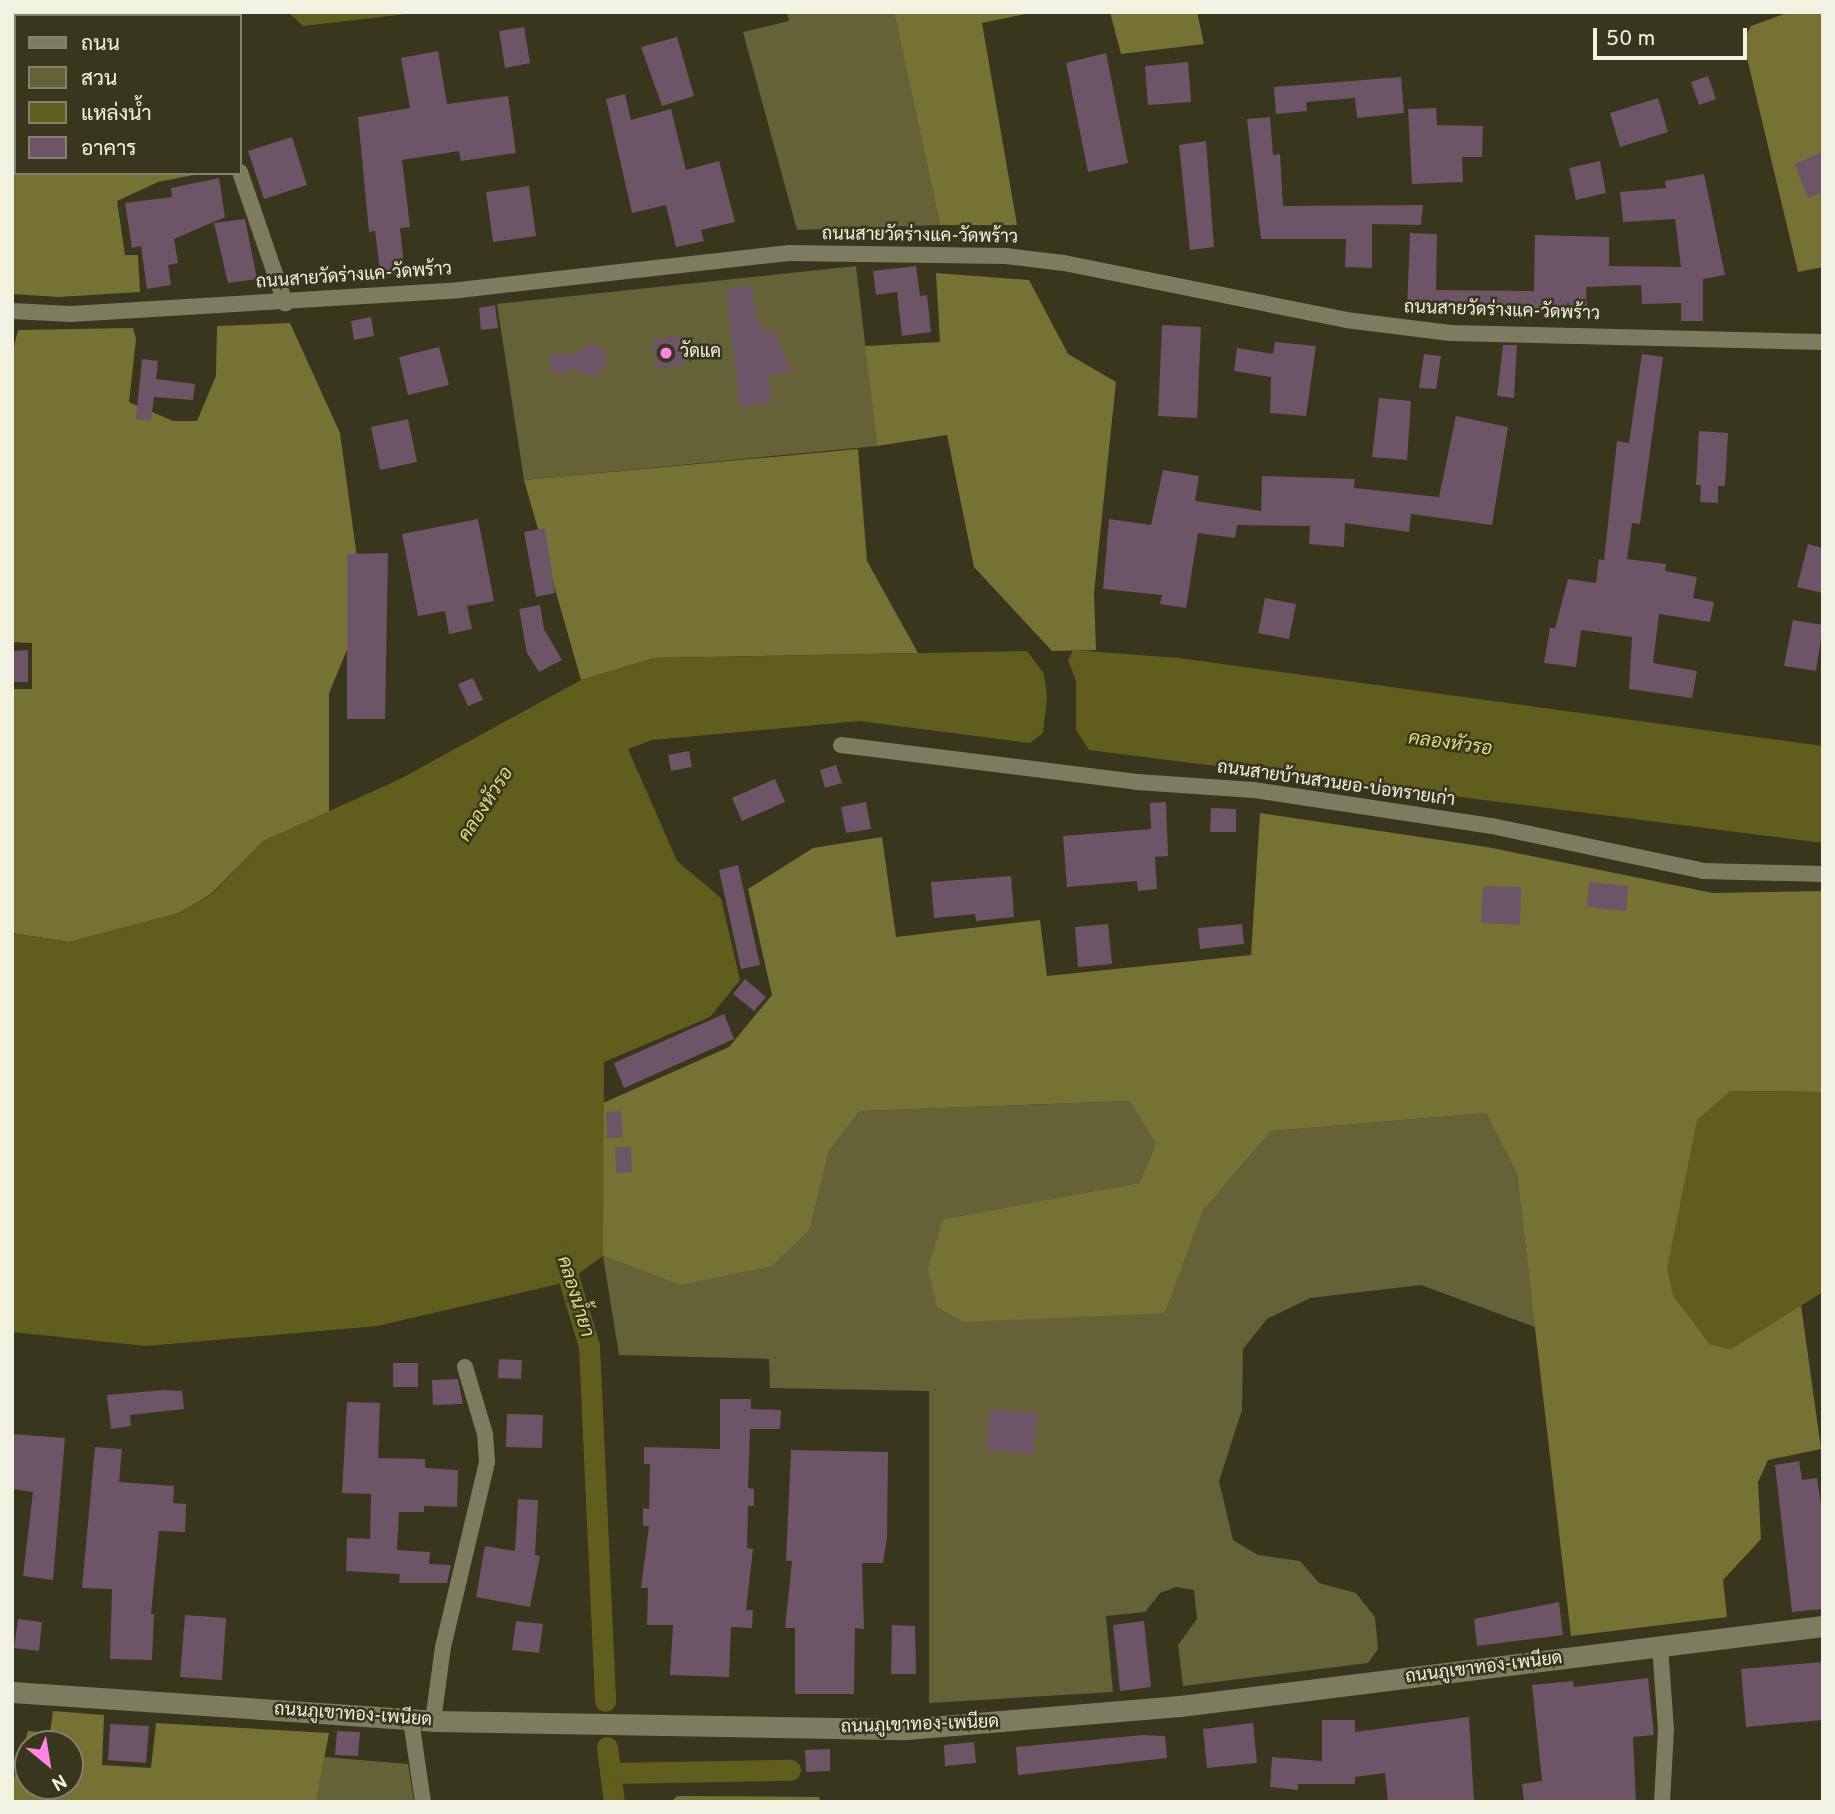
<!DOCTYPE html>
<meta charset="utf-8">
<style>
body{margin:0}
#map{position:relative;width:1835px;height:1814px;overflow:hidden;background:#38361d;font-family:Overpass,Sarabun,sans-serif}
div>[style]{position:absolute}
.green>*{inset:0;background:#646236}
.forest>*{inset:0;background:#767234}
.water>*{inset:0;background:#615e1d}
.canal>*{height:21px;margin:-10.5px;padding:0 10.5px;transform-origin:10.5px;border-radius:10.5px;background:#615e1d}
.building>*{inset:0;background:#6d5466}
.minor>*{height:16px;margin:-8px;padding:0 8px;transform-origin:8px;border-radius:8px;background:#7d7c5f}
.secondary>*{height:21px;margin:-10.5px;padding:0 10.5px;transform-origin:10.5px;border-radius:10.5px;background:#7d7c5f}
.dots>*{width:19px;height:19px;translate:-50% -50%;box-sizing:border-box;border:4px solid #38361d;border-radius:50%}
span{translate:-50% -50%;white-space:nowrap;text-align:center;line-height:1.15;-webkit-text-stroke:5px #38361d;paint-order:stroke}
.street-label{font-size:18px;color:#f2f2e2}
.poi-label{font-size:18px;color:#f2f2e2}
.left{translate:0 -50%;text-align:left}
.water-label{font-size:19px;color:#e1dd81;font-style:italic}
.frame{position:absolute;inset:0;border:14px solid #f2f2e2;pointer-events:none}
.legend{position:absolute;left:14px;top:14px;width:228px;height:161px;box-sizing:border-box;background:#38361d;border:2px solid #82816c;margin:0;padding:9px 12px;list-style:none;font-size:21px;color:#f2f2e2}
.legend li{display:flex;align-items:center;gap:14px;height:35px}
.legend b{width:35px;border:2px solid #82816c}
.north{position:absolute;left:14px;top:1730px;width:70px;height:70px;box-sizing:border-box;background:#38361d;border:2px solid #82816c;border-radius:50%;rotate:150deg;font-size:19px;font-weight:700;line-height:28px;text-align:center;color:#f2f2e2}
.north::after{content:'';display:block;margin:auto;width:24px;height:32px;background:#fd86e2;clip-path:polygon(50% 0,100% 100%,50% 72%,0 100%)}
.scale{position:absolute;left:1593px;top:28px;width:154px;height:32px;box-sizing:border-box;border:4px solid #f2f2e2;border-top:0;padding-left:9px;font-size:21px;line-height:24px;white-space:nowrap;color:#f2f2e2;-webkit-text-stroke:5px #38361d;paint-order:stroke}
</style>
<div id="map">
<div class="green">
<div style="clip-path:polygon(787px 12px,894px 12px,940px 225px,797px 230px,743px 32px,789px 21px)"></div>
<div style="clip-path:polygon(856px 266px,877px 446px,524px 480px,497px 304px)"></div>
<div style="clip-path:polygon(1129px 1101px,1156px 1144px,1139px 1183px,944px 1219px,1165px 1313px,1203px 1211px,1271px 1131px,1486px 1113px,1517px 1174px,1535px 1327px,1421px 1285px,1310px 1298px,1267px 1319px,1243px 1349px,1242px 1410px,1219px 1481px,1233px 1540px,1258px 1555px,1300px 1561px,1319px 1583px,1356px 1593px,1375px 1617px,1378px 1649px,1368px 1663px,1183px 1686px,1178px 1645px,1197px 1619px,1194px 1590px,1176px 1587px,1160px 1593px,1145px 1612px,1106px 1616px,1113px 1692px,929px 1703px,929px 1391px,770px 1388px,769px 1359px,619px 1355px,603px 1256px,680px 1285px,810px 1229px,829px 1151px,860px 1111px)"></div>
<div style="clip-path:polygon(324px 1757px,408px 1764px,414px 1802px,316px 1802px)"></div>
</div>
<div class="forest">
<div style="clip-path:polygon(12px 12px,172px 12px,173px 16px,16px 16px,16px 173px,204px 173px,158px 182px,117px 201px,125px 255px,138px 255px,140px 292px,58px 297px,12px 294px)"></div>
<div style="clip-path:polygon(894px 12px,1035px 12px,982px 23px,1017px 225px,940px 225px)"></div>
<div style="clip-path:polygon(1110px 12px,1197px 12px,1204px 44px,1121px 54px)"></div>
<div style="clip-path:polygon(1790px 12px,1823px 12px,1823px 267px,1798px 272px,1743px 41px,1751px 26px)"></div>
<div style="clip-path:polygon(936px 273px,1029px 280px,1068px 354px,1116px 382px,1094px 593px,1096px 650px,1052px 651px,974px 567px,947px 435px,877px 446px,865px 346px,940px 342px)"></div>
<div style="clip-path:polygon(290px 323px,340px 433px,364px 609px,329px 693px,329px 812px,263px 841px,211px 894px,179px 913px,69px 942px,12px 933px,12px 689px,32px 689px,32px 643px,12px 642px,12px 355px,18px 330px,133px 328px,136px 339px,129px 402px,173px 421px,197px 421px,216px 376px,217px 326px)"></div>
<div style="clip-path:polygon(858px 449px,867px 561px,918px 653px,654px 658px,581px 680px,524px 480px)"></div>
<div style="clip-path:polygon(1260px 813px,1487px 847px,1713px 893px,1823px 891px,1823px 1092px,1730px 1091px,1673px 1295px,1710px 1344px,1731px 1349px,1801px 1305px,1821px 1449px,1768px 1460px,1758px 1482px,1761px 1539px,1723px 1580px,1727px 1617px,1571px 1636px,1517px 1174px,1486px 1113px,1271px 1131px,1203px 1211px,1165px 1313px,963px 1322px,937px 1307px,928px 1269px,943px 1219px,1139px 1183px,1156px 1144px,1129px 1101px,860px 1111px,829px 1151px,810px 1229px,772px 1266px,680px 1285px,603px 1256px,603px 1103px,729px 1047px,772px 995px,748px 889px,813px 848px,882px 837px,896px 937px,1040px 920px,1047px 976px,1251px 955px)"></div>
<div style="clip-path:polygon(evenodd,53px 1711px,104px 1715px,102px 1765px,151px 1768px,156px 1723px,329px 1733px,316px 1802px,12px 1802px,12px 1785px,28px 1731px,50px 1733px,53px 1711px,28px 1744px,70px 1744px,70px 1786px,28px 1786px,28px 1744px)"></div>
<div style="clip-path:polygon(677px 1796px,819px 1797px,820px 1802px,671px 1802px)"></div>
</div>
<div class="water">
<div style="clip-path:polygon(288px 12px,424px 12px,303px 26px)"></div>
<div style="clip-path:polygon(1073px 650px,1178px 658px,1823px 746px,1823px 843px,1089px 750px,1076px 730px,1076px 681px,1068px 660px)"></div>
<div style="clip-path:polygon(1027px 651px,1044px 674px,1047px 698px,1043px 733px,1030px 743px,859px 721px,652px 740px,628px 749px,677px 861px,721px 898px,740px 980px,710px 1017px,604px 1062px,603px 1256px,567px 1282px,377px 1326px,146px 1346px,12px 1332px,12px 933px,69px 942px,179px 913px,212px 894px,263px 841px,400px 779px,581px 680px,654px 658px)"></div>
<div style="clip-path:polygon(1730px 1091px,1823px 1092px,1823px 1292px,1731px 1349px,1710px 1344px,1673px 1295px,1667px 1269px,1697px 1120px)"></div>
</div>
<div class="canal">
<div style="left:561px;top:1253px;width:97px;rotate:73.2deg"></div>
<div style="left:589px;top:1346px;width:355px;rotate:87.4deg"></div>
<div style="left:607px;top:1747px;width:55px;rotate:82.7deg"></div>
<div style="left:610px;top:1773px;width:180px;rotate:-1deg"></div>
</div>
<div class="building">
<div style="clip-path:polygon(524px 27px,530px 63px,505px 68px,499px 31px)"></div>
<div style="clip-path:polygon(677px 37px,694px 96px,662px 106px,641px 47px)"></div>
<div style="clip-path:polygon(438px 51px,447px 104px,508px 96px,516px 153px,461px 161px,459px 151px,402px 160px,410px 227px,400px 228px,405px 274px,381px 277px,375px 231px,369px 232px,358px 117px,410px 108px,401px 58px)"></div>
<div style="clip-path:polygon(1106px 53px,1128px 163px,1088px 172px,1066px 63px)"></div>
<div style="clip-path:polygon(1188px 62px,1191px 102px,1148px 105px,1145px 66px)"></div>
<div style="clip-path:polygon(1708px 76px,1716px 99px,1699px 105px,1691px 82px)"></div>
<div style="clip-path:polygon(1401px 77px,1404px 113px,1357px 118px,1355px 98px,1306px 102px,1307px 111px,1276px 114px,1274px 87px)"></div>
<div style="clip-path:polygon(625px 94px,631px 120px,671px 109px,686px 170px,719px 161px,735px 222px,701px 230px,704px 241px,676px 247px,666px 205px,632px 213px,606px 99px)"></div>
<div style="clip-path:polygon(1658px 98px,1668px 132px,1620px 147px,1610px 113px)"></div>
<div style="clip-path:polygon(1436px 108px,1437px 125px,1483px 126px,1482px 157px,1462px 157px,1463px 182px,1412px 184px,1408px 109px)"></div>
<div style="clip-path:polygon(1270px 117px,1273px 155px,1280px 154px,1283px 206px,1423px 205px,1421px 225px,1372px 224px,1372px 268px,1345px 267px,1346px 239px,1261px 239px,1247px 119px)"></div>
<div style="clip-path:polygon(292px 137px,307px 185px,264px 199px,248px 151px)"></div>
<div style="clip-path:polygon(1206px 141px,1214px 247px,1190px 250px,1179px 145px)"></div>
<div style="clip-path:polygon(1823px 152px,1823px 192px,1808px 198px,1794px 164px)"></div>
<div style="clip-path:polygon(1600px 161px,1606px 193px,1576px 200px,1569px 168px)"></div>
<div style="clip-path:polygon(1704px 174px,1725px 275px,1703px 279px,1703px 321px,1681px 321px,1681px 303px,1642px 304px,1641px 285px,1586px 287px,1587px 314px,1407px 309px,1410px 233px,1437px 234px,1436px 290px,1534px 291px,1535px 235px,1609px 237px,1609px 266px,1681px 267px,1675px 219px,1623px 222px,1620px 192px,1666px 188px,1665px 181px)"></div>
<div style="clip-path:polygon(219px 178px,225px 217px,174px 239px,178px 263px,168px 265px,171px 285px,147px 289px,141px 246px,132px 248px,125px 203px,172px 197px,171px 188px)"></div>
<div style="clip-path:polygon(529px 186px,536px 236px,493px 242px,486px 192px)"></div>
<div style="clip-path:polygon(245px 219px,257px 279px,228px 283px,214px 223px)"></div>
<div style="clip-path:polygon(916px 266px,920px 296px,927px 295px,931px 332px,902px 336px,897px 292px,876px 295px,873px 271px)"></div>
<div style="clip-path:polygon(752px 285px,757px 323px,761px 322px,763px 331px,773px 330px,792px 371px,768px 375px,772px 403px,740px 407px,726px 289px)"></div>
<div style="clip-path:polygon(495px 305px,498px 328px,481px 330px,479px 308px)"></div>
<div style="clip-path:polygon(371px 317px,374px 336px,354px 340px,351px 321px)"></div>
<div style="clip-path:polygon(1162px 325px,1201px 327px,1197px 418px,1158px 416px)"></div>
<div style="clip-path:polygon(680px 336px,684px 365px,656px 369px,652px 340px)"></div>
<div style="clip-path:polygon(1275px 342px,1316px 346px,1306px 416px,1270px 413px,1271px 377px,1234px 371px,1237px 348px,1273px 354px)"></div>
<div style="clip-path:polygon(590px 344px,601px 347px,607px 358px,599px 374px,587px 375px,574px 369px,559px 374px,549px 370px,551px 354px,572px 355px)"></div>
<div style="clip-path:polygon(1503px 345px,1517px 345px,1514px 398px,1497px 396px)"></div>
<div style="clip-path:polygon(439px 347px,449px 385px,408px 395px,399px 357px)"></div>
<div style="clip-path:polygon(1424px 354px,1441px 356px,1436px 389px,1419px 388px)"></div>
<div style="clip-path:polygon(1642px 354px,1663px 357px,1640px 524px,1632px 523px,1627px 559px,1666px 564px,1665px 571px,1697px 577px,1693px 598px,1714px 602px,1710px 622px,1659px 614px,1653px 663px,1697px 671px,1692px 698px,1629px 689px,1632px 637px,1581px 630px,1576px 667px,1544px 663px,1550px 628px,1555px 628px,1568px 579px,1596px 583px,1599px 559px,1604px 560px,1617px 441px,1629px 443px)"></div>
<div style="clip-path:polygon(142px 359px,158px 361px,156px 379px,195px 384px,193px 400px,154px 397px,151px 421px,136px 419px)"></div>
<div style="clip-path:polygon(1379px 398px,1411px 401px,1407px 460px,1372px 457px)"></div>
<div style="clip-path:polygon(1456px 416px,1508px 427px,1492px 525px,1411px 514px,1409px 532px,1345px 523px,1344px 547px,1309px 544px,1310px 526px,1237px 525px,1235px 538px,1198px 533px,1186px 608px,1160px 604px,1162px 595px,1103px 589px,1109px 519px,1151px 525px,1163px 470px,1199px 476px,1195px 501px,1261px 511px,1262px 476px,1355px 479px,1354px 488px,1439px 497px)"></div>
<div style="clip-path:polygon(408px 419px,417px 462px,380px 470px,371px 427px)"></div>
<div style="clip-path:polygon(1699px 431px,1728px 433px,1725px 486px,1718px 486px,1718px 503px,1700px 502px,1701px 485px,1696px 485px)"></div>
<div style="clip-path:polygon(478px 519px,494px 601px,467px 606px,472px 629px,449px 634px,445px 611px,418px 616px,402px 534px)"></div>
<div style="clip-path:polygon(545px 528px,555px 593px,536px 597px,524px 532px)"></div>
<div style="clip-path:polygon(1808px 544px,1823px 548px,1823px 593px,1797px 587px)"></div>
<div style="clip-path:polygon(388px 553px,385px 719px,347px 719px,347px 554px)"></div>
<div style="clip-path:polygon(1265px 598px,1296px 604px,1289px 639px,1258px 633px)"></div>
<div style="clip-path:polygon(540px 605px,544px 629px,562px 660px,539px 672px,527px 653px,519px 609px)"></div>
<div style="clip-path:polygon(1793px 620px,1823px 625px,1816px 671px,1784px 666px)"></div>
<div style="clip-path:polygon(28px 650px,28px 682px,12px 682px,12px 651px)"></div>
<div style="clip-path:polygon(473px 678px,483px 700px,468px 706px,458px 684px)"></div>
<div style="clip-path:polygon(689px 751px,692px 767px,671px 771px,668px 755px)"></div>
<div style="clip-path:polygon(836px 765px,842px 783px,825px 788px,820px 770px)"></div>
<div style="clip-path:polygon(775px 779px,785px 802px,742px 821px,732px 798px)"></div>
<div style="clip-path:polygon(866px 802px,871px 829px,846px 833px,841px 807px)"></div>
<div style="clip-path:polygon(1166px 802px,1168px 856px,1155px 857px,1157px 889px,1138px 891px,1137px 881px,1067px 887px,1063px 836px,1151px 829px,1150px 803px)"></div>
<div style="clip-path:polygon(1211px 808px,1236px 809px,1236px 832px,1210px 832px)"></div>
<div style="clip-path:polygon(738px 865px,760px 965px,741px 969px,719px 870px)"></div>
<div style="clip-path:polygon(1011px 876px,1014px 917px,976px 921px,975px 914px,934px 918px,931px 882px)"></div>
<div style="clip-path:polygon(1589px 882px,1628px 886px,1626px 911px,1587px 907px)"></div>
<div style="clip-path:polygon(1483px 886px,1521px 887px,1520px 925px,1481px 923px)"></div>
<div style="clip-path:polygon(1108px 924px,1112px 964px,1078px 967px,1075px 927px)"></div>
<div style="clip-path:polygon(1242px 924px,1244px 944px,1200px 949px,1198px 928px)"></div>
<div style="clip-path:polygon(745px 979px,766px 997px,754px 1011px,733px 994px)"></div>
<div style="clip-path:polygon(724px 1014px,734px 1039px,624px 1088px,614px 1063px)"></div>
<div style="clip-path:polygon(621px 1111px,623px 1137px,607px 1138px,606px 1112px)"></div>
<div style="clip-path:polygon(615px 1147px,631px 1147px,632px 1172px,616px 1173px)"></div>
<div style="clip-path:polygon(499px 1359px,522px 1360px,521px 1379px,498px 1378px)"></div>
<div style="clip-path:polygon(393px 1363px,418px 1363px,418px 1387px,393px 1387px)"></div>
<div style="clip-path:polygon(458px 1379px,463px 1404px,433px 1405px,432px 1380px)"></div>
<div style="clip-path:polygon(164px 1390px,182px 1391px,184px 1409px,130px 1415px,131px 1426px,111px 1429px,107px 1395px)"></div>
<div style="clip-path:polygon(720px 1399px,751px 1399px,751px 1409px,781px 1410px,780px 1429px,750px 1429px,748px 1488px,754px 1489px,754px 1506px,748px 1506px,747px 1548px,753px 1549px,746px 1610px,753px 1610px,752px 1628px,731px 1627px,729px 1677px,670px 1675px,673px 1625px,647px 1625px,648px 1588px,641px 1588px,649px 1526px,643px 1526px,643px 1508px,649px 1509px,650px 1464px,644px 1464px,644px 1447px,720px 1449px)"></div>
<div style="clip-path:polygon(347px 1402px,380px 1403px,378px 1458px,425px 1459px,425px 1468px,458px 1470px,457px 1507px,424px 1506px,424px 1512px,399px 1512px,397px 1550px,430px 1552px,429px 1564px,451px 1565px,447px 1583px,399px 1583px,400px 1574px,346px 1571px,347px 1538px,370px 1539px,371px 1494px,342px 1493px)"></div>
<div style="clip-path:polygon(990px 1409px,1038px 1414px,1033px 1454px,986px 1450px)"></div>
<div style="clip-path:polygon(507px 1414px,543px 1415px,542px 1448px,506px 1447px)"></div>
<div style="clip-path:polygon(12px 1434px,65px 1438px,53px 1580px,23px 1576px,33px 1492px,12px 1489px)"></div>
<div style="clip-path:polygon(95px 1447px,122px 1449px,119px 1482px,174px 1486px,173px 1503px,186px 1504px,185px 1532px,159px 1531px,151px 1614px,154px 1614px,152px 1660px,110px 1659px,112px 1589px,82px 1588px)"></div>
<div style="clip-path:polygon(791px 1450px,888px 1452px,887px 1538px,883px 1563px,862px 1563px,864px 1629px,855px 1628px,854px 1694px,795px 1694px,795px 1628px,785px 1628px,792px 1561px,786px 1561px)"></div>
<div style="clip-path:polygon(1799px 1461px,1802px 1480px,1817px 1478px,1823px 1517px,1823px 1609px,1792px 1612px,1775px 1465px)"></div>
<div style="clip-path:polygon(518px 1499px,538px 1500px,535px 1555px,540px 1556px,530px 1607px,476px 1597px,485px 1546px,515px 1551px)"></div>
<div style="clip-path:polygon(1559px 1602px,1563px 1635px,1477px 1646px,1474px 1619px)"></div>
<div style="clip-path:polygon(185px 1615px,226px 1618px,222px 1680px,180px 1677px)"></div>
<div style="clip-path:polygon(18px 1619px,42px 1622px,39px 1651px,14px 1648px)"></div>
<div style="clip-path:polygon(516px 1621px,543px 1624px,539px 1653px,512px 1650px)"></div>
<div style="clip-path:polygon(1144px 1621px,1151px 1687px,1120px 1691px,1113px 1625px)"></div>
<div style="clip-path:polygon(892px 1625px,915px 1626px,916px 1674px,891px 1674px)"></div>
<div style="clip-path:polygon(1823px 1662px,1823px 1720px,1746px 1727px,1741px 1669px)"></div>
<div style="clip-path:polygon(1648px 1678px,1654px 1735px,1633px 1737px,1636px 1802px,1524px 1802px,1522px 1784px,1542px 1781px,1532px 1685px,1573px 1681px,1574px 1687px)"></div>
<div style="clip-path:polygon(1469px 1717px,1474px 1802px,1388px 1802px,1385px 1773px,1355px 1777px,1355px 1784px,1298px 1784px,1298px 1790px,1270px 1787px,1272px 1757px,1322px 1761px,1322px 1720px,1355px 1720px,1355px 1732px)"></div>
<div style="clip-path:polygon(1253px 1723px,1257px 1763px,1207px 1768px,1203px 1729px)"></div>
<div style="clip-path:polygon(110px 1724px,149px 1726px,146px 1763px,108px 1760px)"></div>
<div style="clip-path:polygon(337px 1731px,360px 1732px,358px 1756px,335px 1755px)"></div>
<div style="clip-path:polygon(1143px 1735px,1165px 1736px,1167px 1758px,1018px 1775px,1016px 1747px)"></div>
<div style="clip-path:polygon(974px 1742px,976px 1763px,945px 1766px,944px 1745px)"></div>
<div style="clip-path:polygon(830px 1749px,830px 1771px,806px 1772px,805px 1750px)"></div>
</div>
<div class="minor">
<div style="left:183px;top:12px;width:4px;rotate:76deg"></div>
<div style="left:240px;top:172px;width:139px;rotate:71deg"></div>
<div style="left:12px;top:311px;width:59px;rotate:2.9deg"></div>
<div style="left:71px;top:314px;width:389px;rotate:-3.5deg"></div>
<div style="left:459px;top:290px;width:332px;rotate:-6.4deg"></div>
<div style="left:789px;top:253px;width:217px;rotate:0.8deg"></div>
<div style="left:1006px;top:256px;width:58px;rotate:6.9deg"></div>
<div style="left:1064px;top:263px;width:288px;rotate:11.4deg"></div>
<div style="left:1346px;top:320px;width:105px;rotate:7.1deg"></div>
<div style="left:1450px;top:333px;width:373px;rotate:1.4deg"></div>
<div style="left:841px;top:745px;width:298px;rotate:7.1deg"></div>
<div style="left:1137px;top:782px;width:117px;rotate:3.9deg"></div>
<div style="left:1254px;top:790px;width:241px;rotate:8.6deg"></div>
<div style="left:1492px;top:826px;width:216px;rotate:12deg"></div>
<div style="left:1703px;top:871px;width:120px;rotate:1.4deg"></div>
<div style="left:1660px;top:1646px;width:83px;rotate:85.9deg"></div>
<div style="left:1666px;top:1729px;width:73px;rotate:93.1deg"></div>
<div style="left:411px;top:1720px;width:83px;rotate:81.7deg"></div>
<div style="left:433px;top:1721px;width:75px;rotate:-82.3deg"></div>
<div style="left:443px;top:1647px;width:190px;rotate:-76.6deg"></div>
<div style="left:487px;top:1462px;width:28px;rotate:-94deg"></div>
<div style="left:485px;top:1434px;width:70px;rotate:-106.6deg"></div>
</div>
<div class="secondary">
<div style="left:12px;top:1692px;width:422px;rotate:3.9deg"></div>
<div style="left:433px;top:1721px;width:473px;rotate:1deg"></div>
<div style="left:906px;top:1729px;width:275px;rotate:-4.8deg"></div>
<div style="left:1180px;top:1706px;width:648px;rotate:-7.09deg"></div>
</div>
<div class="dots">
<div style="left:666px;top:353px;background:#fd86e2"></div>
</div>
<div class="street-label">
<span style="left:920px;top:237px;rotate:1deg">ถนนสายวัดร่างแค-วัดพร้าว</span>
<span style="left:354px;top:277px;rotate:-4deg">ถนนสายวัดร่างแค-วัดพร้าว</span>
<span style="left:1502px;top:312px;rotate:2deg">ถนนสายวัดร่างแค-วัดพร้าว</span>
<span style="left:1336px;top:785px;rotate:8deg">ถนนสายบ้านสวนยอ-บ่อทรายเก่า</span>
<span style="left:1484px;top:1669px;rotate:-7deg">ถนนภูเขาทอง-เพนียด</span>
<span style="left:353px;top:1716px;rotate:4deg">ถนนภูเขาทอง-เพนียด</span>
<span style="left:920px;top:1726px;rotate:-2deg">ถนนภูเขาทอง-เพนียด</span>
</div>
<div class="poi-label">
<span class="left" style="left:680px;top:353px">วัดแค</span>
</div>
<div class="water-label">
<span style="left:1450px;top:745px;rotate:8deg">คลองหัวรอ</span>
<span style="left:487px;top:805px;rotate:-57deg">คลองหัวรอ</span>
<span style="left:574px;top:1297px;rotate:73deg">คลองน้ำยา</span>
</div>
<div class="frame"></div>
<ul class="legend">
<li><b style="height:9px;background:#7d7c5f"></b>ถนน</li>
<li><b style="height:19px;background:#646236"></b>สวน</li>
<li><b style="height:19px;background:#615e1d"></b>แหล่งน้ำ</li>
<li><b style="height:19px;background:#6d5466"></b>อาคาร</li>
</ul>
<div class="north">N</div>
<div class="scale">50 m</div>
</div>
